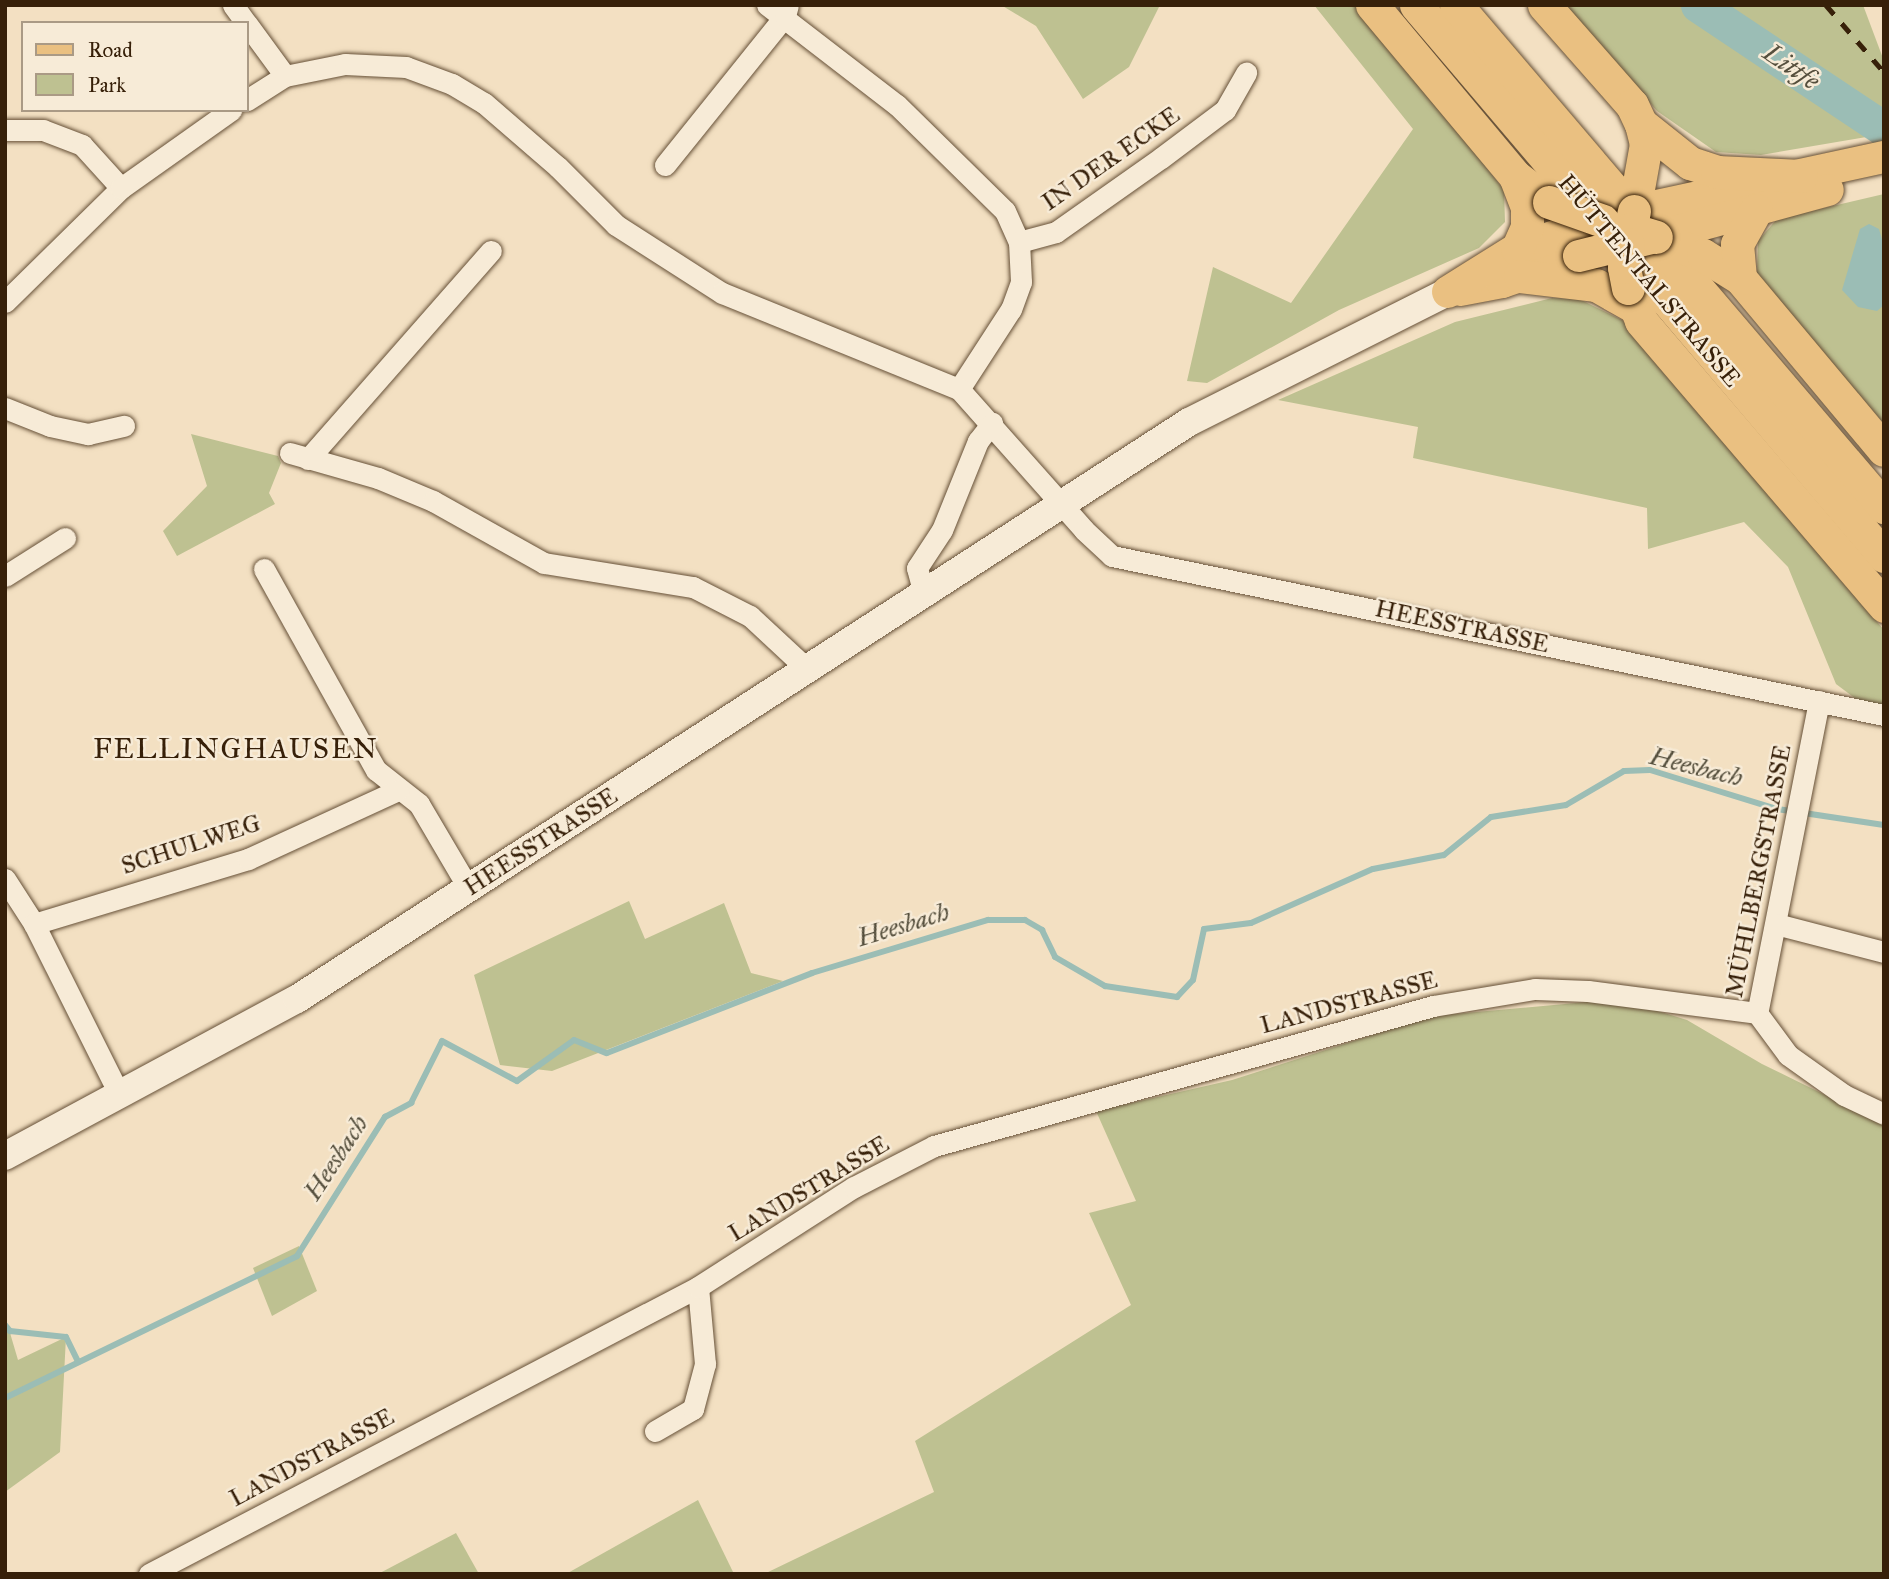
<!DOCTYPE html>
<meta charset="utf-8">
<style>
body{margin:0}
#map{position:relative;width:1889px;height:1579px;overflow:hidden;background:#f3e0c2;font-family:"IM FELL Great Primer",serif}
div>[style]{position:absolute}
.green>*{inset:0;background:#bec191}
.water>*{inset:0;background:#9bbdb5}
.stream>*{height:6px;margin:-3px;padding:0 3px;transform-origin:3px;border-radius:3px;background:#9bbdb5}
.river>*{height:35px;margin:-17.5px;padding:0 17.5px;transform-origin:17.5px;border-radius:17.5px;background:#9bbdb5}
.roads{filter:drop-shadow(0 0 2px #665037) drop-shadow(0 0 2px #665037)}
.minor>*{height:21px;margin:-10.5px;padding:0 10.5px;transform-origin:10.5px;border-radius:10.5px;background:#f7ebd7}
.secondary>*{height:28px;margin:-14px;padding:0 14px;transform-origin:14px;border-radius:14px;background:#f7ebd7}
.primary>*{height:32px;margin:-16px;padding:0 16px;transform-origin:16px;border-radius:16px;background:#eac081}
.trunk>*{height:33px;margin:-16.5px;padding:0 16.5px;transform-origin:16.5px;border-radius:16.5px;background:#eac081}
.rail>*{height:5px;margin-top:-2.5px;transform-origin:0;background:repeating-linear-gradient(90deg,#372009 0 12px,transparent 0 24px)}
.bridges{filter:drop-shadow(0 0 2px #372009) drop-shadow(0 0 2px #372009)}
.primary-bridge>*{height:32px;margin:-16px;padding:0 16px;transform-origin:16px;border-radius:16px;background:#eac081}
.trunk-bridge>*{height:33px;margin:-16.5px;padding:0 16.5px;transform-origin:16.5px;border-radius:16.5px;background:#eac081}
span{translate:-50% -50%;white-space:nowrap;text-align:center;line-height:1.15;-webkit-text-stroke:5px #f7ebd7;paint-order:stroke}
.street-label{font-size:24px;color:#372009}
.water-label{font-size:26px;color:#554f3d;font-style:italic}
.quarter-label{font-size:28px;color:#372009;letter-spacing:2px}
.frame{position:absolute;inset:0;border:7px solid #372009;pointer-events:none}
.legend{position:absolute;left:21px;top:21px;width:228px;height:91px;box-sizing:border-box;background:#f7ebd7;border:2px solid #aa9a85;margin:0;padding:9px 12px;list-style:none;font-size:21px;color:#372009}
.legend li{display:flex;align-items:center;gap:14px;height:35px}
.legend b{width:35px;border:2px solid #aa9a85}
</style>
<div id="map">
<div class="green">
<div style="clip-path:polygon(1001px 5px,1160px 5px,1129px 67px,1083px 99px,1036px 26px)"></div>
<div style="clip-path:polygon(1314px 5px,1359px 5px,1504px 190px,1505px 222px,1479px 248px,1339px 310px,1207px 383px,1187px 381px,1213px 267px,1291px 303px,1413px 129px)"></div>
<div style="clip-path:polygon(1565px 5px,1863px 5px,1884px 61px,1884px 134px,1761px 155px,1716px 152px,1657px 111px)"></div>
<div style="clip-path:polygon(1884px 194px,1884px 424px,1757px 274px,1758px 241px,1777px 219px)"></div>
<div style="clip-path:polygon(1552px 298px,1579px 299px,1622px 320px,1884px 630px,1884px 720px,1836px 684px,1788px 567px,1744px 522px,1648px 549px,1647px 508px,1413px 458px,1418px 427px,1278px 400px,1455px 322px)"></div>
<div style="clip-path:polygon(191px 434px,278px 456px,281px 463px,269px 493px,275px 504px,177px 556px,163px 531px,207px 486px)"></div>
<div style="clip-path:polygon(629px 901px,645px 939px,724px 903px,751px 973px,783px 981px,552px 1071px,500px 1065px,474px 975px)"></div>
<div style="clip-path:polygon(1619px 999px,1687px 1020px,1762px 1064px,1884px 1124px,1884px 1574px,764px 1574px,934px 1492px,915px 1441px,1131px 1305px,1089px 1213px,1136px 1201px,1096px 1111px,1232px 1080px,1432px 1016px)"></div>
<div style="clip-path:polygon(299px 1246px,317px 1291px,272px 1316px,253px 1268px)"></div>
<div style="clip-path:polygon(5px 1316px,18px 1360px,66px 1337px,60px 1452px,5px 1492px)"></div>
<div style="clip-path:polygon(698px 1500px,734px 1574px,566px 1574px)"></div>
<div style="clip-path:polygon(456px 1533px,479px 1574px,378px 1574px)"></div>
</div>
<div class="water">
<div style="clip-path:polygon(1869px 224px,1879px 229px,1883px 243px,1884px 305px,1877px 311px,1858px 307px,1842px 290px,1860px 229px)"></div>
</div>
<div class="stream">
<div style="left:5px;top:1325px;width:8px;rotate:50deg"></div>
<div style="left:10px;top:1331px;width:56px;rotate:6.1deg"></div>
<div style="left:66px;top:1337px;width:28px;rotate:64deg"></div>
<div style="left:5px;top:1398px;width:325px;rotate:-25.9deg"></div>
<div style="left:297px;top:1256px;width:165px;rotate:-57.7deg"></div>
<div style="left:385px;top:1117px;width:30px;rotate:-28deg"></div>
<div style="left:411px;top:1103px;width:69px;rotate:-63.4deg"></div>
<div style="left:442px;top:1041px;width:85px;rotate:28.1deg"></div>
<div style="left:517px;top:1081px;width:70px;rotate:-35.7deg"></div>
<div style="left:574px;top:1040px;width:35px;rotate:22deg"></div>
<div style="left:607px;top:1053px;width:220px;rotate:-21.3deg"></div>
<div style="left:812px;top:973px;width:184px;rotate:-16.8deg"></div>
<div style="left:988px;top:920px;width:37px"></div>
<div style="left:1025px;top:920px;width:20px;rotate:30deg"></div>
<div style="left:1042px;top:930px;width:30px;rotate:64deg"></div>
<div style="left:1055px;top:957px;width:58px;rotate:30.1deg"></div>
<div style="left:1105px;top:986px;width:73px;rotate:8.7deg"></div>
<div style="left:1177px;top:997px;width:23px;rotate:-47deg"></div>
<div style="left:1193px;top:980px;width:52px;rotate:-77.8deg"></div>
<div style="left:1204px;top:929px;width:47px;rotate:-7.3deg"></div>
<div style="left:1251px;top:923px;width:133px;rotate:-23.9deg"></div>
<div style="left:1373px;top:869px;width:72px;rotate:-11.2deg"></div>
<div style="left:1444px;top:855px;width:60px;rotate:-39deg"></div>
<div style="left:1491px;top:817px;width:76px;rotate:-9.1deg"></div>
<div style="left:1566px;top:805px;width:67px;rotate:-30.4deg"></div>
<div style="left:1624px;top:771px;width:26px;rotate:-2deg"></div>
<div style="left:1650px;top:770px;width:133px;rotate:17.1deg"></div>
<div style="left:1777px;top:809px;width:108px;rotate:8.5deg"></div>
</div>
<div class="river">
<div style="left:1698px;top:5px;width:224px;rotate:33.7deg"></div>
</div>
<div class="roads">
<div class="minor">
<div style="left:233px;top:5px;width:22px;rotate:54deg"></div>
<div style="left:767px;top:5px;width:164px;rotate:37.6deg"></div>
<div style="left:897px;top:105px;width:151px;rotate:44.5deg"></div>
<div style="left:1005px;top:211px;width:34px;rotate:66deg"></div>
<div style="left:1019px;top:242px;width:40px;rotate:87.1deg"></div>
<div style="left:1021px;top:282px;width:29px;rotate:110deg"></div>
<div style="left:1011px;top:309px;width:95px;rotate:123deg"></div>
<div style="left:247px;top:24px;width:64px;rotate:53.8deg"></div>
<div style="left:247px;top:100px;width:45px;rotate:-32.3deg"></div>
<div style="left:285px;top:76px;width:61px;rotate:-11.3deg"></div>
<div style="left:345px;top:64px;width:61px;rotate:2.8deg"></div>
<div style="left:406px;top:67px;width:49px;rotate:20.3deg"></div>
<div style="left:452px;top:84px;width:37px;rotate:31deg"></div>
<div style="left:484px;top:103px;width:98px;rotate:40.9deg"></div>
<div style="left:558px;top:167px;width:82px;rotate:45deg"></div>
<div style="left:616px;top:225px;width:126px;rotate:32.7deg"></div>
<div style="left:722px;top:293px;width:256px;rotate:22.1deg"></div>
<div style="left:959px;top:389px;width:188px;rotate:48.4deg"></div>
<div style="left:1084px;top:530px;width:38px;rotate:43deg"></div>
<div style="left:1112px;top:556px;width:788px;rotate:11.64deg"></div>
<div style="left:5px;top:130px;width:38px"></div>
<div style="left:43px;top:130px;width:42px;rotate:21deg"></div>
<div style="left:82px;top:145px;width:58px;rotate:47.8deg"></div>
<div style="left:665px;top:165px;width:191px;rotate:-51.2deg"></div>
<div style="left:785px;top:16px;width:11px;rotate:-75deg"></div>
<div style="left:1019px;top:242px;width:38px;rotate:-15deg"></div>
<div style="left:1056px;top:232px;width:128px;rotate:-35.2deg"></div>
<div style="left:1161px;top:158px;width:80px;rotate:-36.9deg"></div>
<div style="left:1225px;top:110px;width:43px;rotate:-60.4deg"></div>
<div style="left:5px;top:302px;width:163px;rotate:-44.5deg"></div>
<div style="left:121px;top:188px;width:135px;rotate:-35.3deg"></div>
<div style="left:5px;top:408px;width:48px;rotate:21.8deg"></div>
<div style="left:50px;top:426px;width:39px;rotate:12deg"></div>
<div style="left:88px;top:434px;width:37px;rotate:-13deg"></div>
<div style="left:290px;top:453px;width:91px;rotate:15.9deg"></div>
<div style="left:378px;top:478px;width:60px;rotate:22.7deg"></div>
<div style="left:433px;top:501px;width:127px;rotate:29.2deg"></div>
<div style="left:544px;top:563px;width:151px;rotate:9.2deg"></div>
<div style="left:693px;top:587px;width:64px;rotate:27deg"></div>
<div style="left:750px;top:616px;width:78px;rotate:42.9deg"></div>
<div style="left:308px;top:459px;width:277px;rotate:-48.7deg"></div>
<div style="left:264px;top:569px;width:230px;rotate:60.9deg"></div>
<div style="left:376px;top:770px;width:55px;rotate:38.3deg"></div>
<div style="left:419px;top:804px;width:99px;rotate:59.5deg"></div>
<div style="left:5px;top:576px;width:71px;rotate:-32.3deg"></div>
<div style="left:924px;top:594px;width:27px;rotate:-105deg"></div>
<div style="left:917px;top:568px;width:45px;rotate:-56.7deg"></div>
<div style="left:942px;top:530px;width:96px;rotate:-68deg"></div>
<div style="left:978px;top:441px;width:23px;rotate:-52deg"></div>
<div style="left:1819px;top:701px;width:318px;rotate:101.2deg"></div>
<div style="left:1757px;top:1013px;width:52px;rotate:53.6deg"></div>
<div style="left:1788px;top:1055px;width:69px;rotate:35.5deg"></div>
<div style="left:1844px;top:1095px;width:44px;rotate:25.4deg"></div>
<div style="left:5px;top:879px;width:54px;rotate:57.2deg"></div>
<div style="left:34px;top:924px;width:190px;rotate:63.4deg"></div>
<div style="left:34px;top:924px;width:224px;rotate:-16.9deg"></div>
<div style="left:248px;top:859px;width:165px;rotate:-24.7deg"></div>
<div style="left:1776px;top:924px;width:112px;rotate:14.5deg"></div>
<div style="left:655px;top:1431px;width:44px;rotate:-30.1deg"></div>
<div style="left:693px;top:1409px;width:47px;rotate:-75.1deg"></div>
<div style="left:705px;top:1364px;width:77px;rotate:-95.2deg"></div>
<div style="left:149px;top:1574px;width:619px;rotate:-27.6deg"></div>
<div style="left:698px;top:1287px;width:185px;rotate:-32.7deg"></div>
<div style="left:854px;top:1187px;width:90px;rotate:-27.1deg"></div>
<div style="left:934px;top:1146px;width:518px;rotate:-15.67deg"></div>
<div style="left:1433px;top:1006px;width:103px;rotate:-9.5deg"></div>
<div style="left:1535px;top:989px;width:53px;rotate:2.2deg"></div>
<div style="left:1588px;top:991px;width:170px;rotate:7.4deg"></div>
</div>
<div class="secondary">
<div style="left:5px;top:1156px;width:332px;rotate:-28.3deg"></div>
<div style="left:297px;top:999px;width:1062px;rotate:-32.9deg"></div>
<div style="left:1189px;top:422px;width:290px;rotate:-26.7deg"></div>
</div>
<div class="primary">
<div style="left:1634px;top:211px;width:256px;rotate:-12.2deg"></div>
<div style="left:1656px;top:237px;width:178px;rotate:-15.3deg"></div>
<div style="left:1460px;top:290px;width:43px;rotate:-10.8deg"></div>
<div style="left:1502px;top:282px;width:81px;rotate:-18.7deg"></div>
<div style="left:1448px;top:292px;width:81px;rotate:-31.9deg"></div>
<div style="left:1517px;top:249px;width:62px;rotate:-18.7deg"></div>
</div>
<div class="trunk">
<div style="left:1372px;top:5px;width:223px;rotate:50.1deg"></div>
<div style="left:1515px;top:176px;width:43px;rotate:37.4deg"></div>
<div style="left:1416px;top:5px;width:723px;rotate:49.66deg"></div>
<div style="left:1456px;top:5px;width:660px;rotate:49.55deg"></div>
<div style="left:1544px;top:5px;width:133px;rotate:48.7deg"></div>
<div style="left:1632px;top:105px;width:21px;rotate:65deg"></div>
<div style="left:1641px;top:124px;width:21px;rotate:76deg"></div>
<div style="left:1646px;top:144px;width:68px;rotate:100.2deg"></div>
<div style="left:1641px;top:124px;width:63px;rotate:38.5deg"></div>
<div style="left:1690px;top:163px;width:28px;rotate:18deg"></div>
<div style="left:1717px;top:172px;width:84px;rotate:2.7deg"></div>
<div style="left:1515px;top:176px;width:34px;rotate:69deg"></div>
<div style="left:1527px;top:208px;width:19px;rotate:90deg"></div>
<div style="left:1527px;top:227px;width:24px;rotate:114deg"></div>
<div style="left:1656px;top:237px;width:50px;rotate:21deg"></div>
<div style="left:1703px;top:255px;width:44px;rotate:31.9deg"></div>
<div style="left:1740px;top:278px;width:224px;rotate:50.1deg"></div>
<div style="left:1520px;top:276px;width:77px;rotate:6.8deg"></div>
<div style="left:1596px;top:285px;width:43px;rotate:29.6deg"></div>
<div style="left:1740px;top:278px;width:34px;rotate:-95deg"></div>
<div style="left:1737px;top:244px;width:39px;rotate:-61deg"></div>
<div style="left:1628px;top:288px;width:35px;rotate:68deg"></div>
<div style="left:1641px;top:321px;width:375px;rotate:49.5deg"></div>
</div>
</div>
<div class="rail">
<div style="left:1826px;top:5px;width:89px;rotate:49.1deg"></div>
</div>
<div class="bridges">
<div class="primary-bridge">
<div style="left:1579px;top:256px;width:75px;rotate:-13.9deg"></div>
</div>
<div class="trunk-bridge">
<div style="left:1549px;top:202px;width:57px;rotate:19.4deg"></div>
<div style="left:1634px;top:211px;width:18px;rotate:103deg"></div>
<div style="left:1630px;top:229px;width:27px;rotate:17deg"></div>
<div style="left:1628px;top:288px;width:21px;rotate:-101deg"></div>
<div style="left:1624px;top:267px;width:23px;rotate:-80deg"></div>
</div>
</div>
<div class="street-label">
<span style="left:1111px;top:159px;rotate:-35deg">IN DER ECKE</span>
<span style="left:1649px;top:281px;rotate:50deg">HÜTTENTALSTRASSE</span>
<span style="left:1462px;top:627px;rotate:12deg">HEESSTRASSE</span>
<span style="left:541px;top:842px;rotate:-33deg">HEESSTRASSE</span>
<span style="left:191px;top:845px;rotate:-18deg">SCHULWEG</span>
<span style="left:1759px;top:871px;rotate:-79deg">MÜHLBERGSTRASSE</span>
<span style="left:1349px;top:1003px;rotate:-15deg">LANDSTRASSE</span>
<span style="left:809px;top:1189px;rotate:-31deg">LANDSTRASSE</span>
<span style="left:312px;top:1458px;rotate:-28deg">LANDSTRASSE</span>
</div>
<div class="water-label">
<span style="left:1791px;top:67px;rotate:34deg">Littfe</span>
<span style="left:1696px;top:767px;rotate:14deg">Heesbach</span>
<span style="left:903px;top:925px;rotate:-17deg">Heesbach</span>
<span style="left:336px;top:1158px;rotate:-57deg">Heesbach</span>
</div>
<div class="quarter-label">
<span style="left:236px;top:749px">FELLINGHAUSEN</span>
</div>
<div class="frame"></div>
<ul class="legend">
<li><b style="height:9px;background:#eac081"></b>Road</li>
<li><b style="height:19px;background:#bec191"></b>Park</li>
</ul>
</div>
